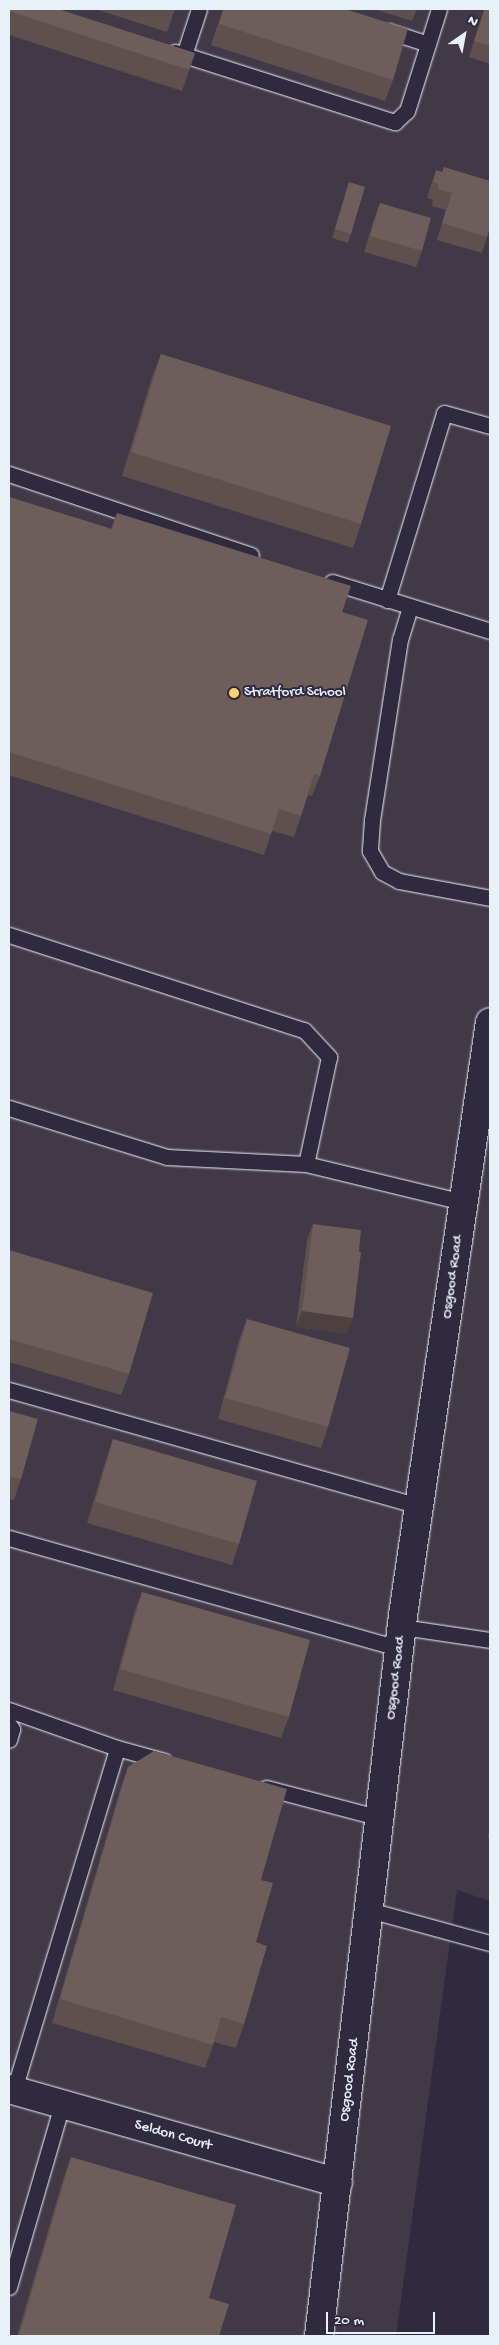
<!DOCTYPE html>
<style>
body{margin:0}
#map{position:relative;width:499px;height:2345px;overflow:hidden;background:#2f2a3d;font-family:"Gochi Hand",sans-serif}
div>[style]{position:absolute}
.built>*{inset:0;background:#423946}
.roads{filter:drop-shadow(0 0 1px #e8f1f8) drop-shadow(0 0 1px #e8f1f8)}
.lane>*{height:15px;margin:-7.5px;padding:0 7.5px;transform-origin:7.5px;border-radius:7.5px;background:#2f2a3d}
.street>*{height:28px;margin:-14px;padding:0 14px;transform-origin:14px;border-radius:14px;background:#2f2a3d}
.secondary>*{height:28px;margin:-14px;padding:0 14px;transform-origin:14px;border-radius:14px;background:#2f2a3d}
.wall>*{inset:0;background:#5e504e}
.shaded-wall>*{inset:0;background:#4c4140}
.building>*{inset:0;background:#6d5d5b}
.dots>*{width:14px;height:14px;translate:-50% -50%;box-sizing:border-box;border:2px solid #2f2a3d;border-radius:50%}
span{translate:-50% -50%;white-space:nowrap;text-align:center;line-height:1.15;-webkit-text-stroke:4px #2f2a3d;paint-order:stroke}
.poi-label{font-size:15px;color:#e8f1f8}
.left{translate:0 -50%;text-align:left}
.street-label{font-size:15px;color:#e8f1f8}
.frame{position:absolute;inset:0;border:10px solid #e8f1f8;pointer-events:none}
.north{position:absolute;left:439px;top:10px;width:50px;height:50px;-webkit-text-stroke:4px #2f2a3d;paint-order:stroke;rotate:33deg;font-size:14px;font-weight:700;line-height:20px;text-align:center;color:#e8f1f8}
.north::after{content:'';display:block;margin:auto;width:18px;height:22px;background:#e8f1f8;clip-path:polygon(50% 0,100% 100%,50% 72%,0 100%)}
.scale{position:absolute;left:326px;top:2312px;width:109px;height:22px;box-sizing:border-box;border:2px solid #e8f1f8;border-top:0;padding-left:6px;font-size:15px;line-height:18px;white-space:nowrap;color:#e8f1f8;-webkit-text-stroke:4px #2f2a3d;paint-order:stroke}
</style>
<div id="map">
<div class="built">
<div style="clip-path:polygon(9px 9px,490px 9px,490px 1901px,457px 1890px,396px 2336px,9px 2336px)"></div>
</div>
<div class="roads">
<div class="lane">
<div style="left:388px;top:31px;width:42px;rotate:18deg"></div>
<div style="left:175px;top:52px;width:231px;rotate:17.7deg"></div>
<div style="left:395px;top:122px;width:16px;rotate:-43deg"></div>
<div style="left:407px;top:111px;width:107px;rotate:-72.6deg"></div>
<div style="left:184px;top:55px;width:48px;rotate:-71.9deg"></div>
<div style="left:9px;top:474px;width:255px;rotate:18.5deg"></div>
<div style="left:332px;top:582px;width:165px;rotate:17.2deg"></div>
<div style="left:387px;top:600px;width:195px;rotate:-73deg"></div>
<div style="left:444px;top:413px;width:48px;rotate:15.8deg"></div>
<div style="left:410px;top:607px;width:34px;rotate:107deg"></div>
<div style="left:400px;top:639px;width:183px;rotate:98.8deg"></div>
<div style="left:372px;top:820px;width:31px;rotate:94deg"></div>
<div style="left:370px;top:851px;width:24px;rotate:60deg"></div>
<div style="left:382px;top:872px;width:19px;rotate:28deg"></div>
<div style="left:399px;top:881px;width:93px;rotate:10.6deg"></div>
<div style="left:9px;top:935px;width:310px;rotate:17.9deg"></div>
<div style="left:304px;top:1030px;width:37px;rotate:47deg"></div>
<div style="left:329px;top:1057px;width:109px;rotate:102.1deg"></div>
<div style="left:306px;top:1164px;width:162px;rotate:13.6deg"></div>
<div style="left:9px;top:1108px;width:165px;rotate:17.2deg"></div>
<div style="left:167px;top:1157px;width:139px;rotate:2.9deg"></div>
<div style="left:9px;top:1390px;width:426px;rotate:15.8deg"></div>
<div style="left:9px;top:1538px;width:405px;rotate:15.8deg"></div>
<div style="left:402px;top:1627px;width:89px;rotate:8.4deg"></div>
<div style="left:9px;top:1710px;width:114px;rotate:19.4deg"></div>
<div style="left:117px;top:1748px;width:49px;rotate:15.5deg"></div>
<div style="left:9px;top:1724px;width:6px;rotate:59deg"></div>
<div style="left:12px;top:1729px;width:11px;rotate:105deg"></div>
<div style="left:266px;top:1788px;width:118px;rotate:14.7deg"></div>
<div style="left:369px;top:1910px;width:125px;rotate:15.3deg"></div>
<div style="left:14px;top:2090px;width:357px;rotate:-73.2deg"></div>
<div style="left:9px;top:2287px;width:191px;rotate:-73.8deg"></div>
</div>
<div class="street">
<div style="left:9px;top:2089px;width:342px;rotate:15.9deg"></div>
</div>
<div class="secondary">
<div style="left:319px;top:2336px;width:726px;rotate:-83.35deg"></div>
<div style="left:403px;top:1615px;width:599px;rotate:-81.65deg"></div>
</div>
</div>
<div class="wall">
<div style="clip-path:polygon(9px 9px,195px 53px,182px 91px,9px 35px)"></div>
<div style="clip-path:polygon(95px 9px,175px 9px,167px 32px)"></div>
<div style="clip-path:polygon(223px 9px,345px 9px,393px 80px,385px 101px,211px 45px)"></div>
<div style="clip-path:polygon(374px 9px,417px 9px,412px 21px)"></div>
<div style="clip-path:polygon(484px 9px,490px 9px,490px 64px,469px 57px)"></div>
<div style="clip-path:polygon(436px 170px,487px 237px,482px 253px,437px 240px,446px 210px,432px 206px,433px 200px,427px 198px)"></div>
<div style="clip-path:polygon(349px 182px,351px 234px,348px 243px,332px 238px)"></div>
<div style="clip-path:polygon(380px 203px,422px 251px,416px 267px,364px 252px,374px 219px)"></div>
<div style="clip-path:polygon(161px 354px,361px 524px,353px 548px,122px 476px,152px 377px)"></div>
<div style="clip-path:polygon(9px 497px,111px 529px,117px 513px,342px 612px,320px 776px,312px 796px,308px 795px,294px 837px,272px 831px,264px 855px,9px 775px)"></div>
<div style="clip-path:polygon(313px 1224px,347px 1334px,296px 1327px,307px 1240px)"></div>
<div style="clip-path:polygon(9px 1250px,129px 1374px,121px 1395px,9px 1362px)"></div>
<div style="clip-path:polygon(247px 1319px,328px 1427px,321px 1448px,218px 1419px,239px 1340px)"></div>
<div style="clip-path:polygon(9px 1411px,21px 1479px,14px 1500px,9px 1499px)"></div>
<div style="clip-path:polygon(113px 1439px,239px 1544px,232px 1565px,87px 1523px,106px 1460px)"></div>
<div style="clip-path:polygon(142px 1592px,289px 1717px,281px 1738px,113px 1690px,134px 1613px)"></div>
<div style="clip-path:polygon(128px 1767px,261px 1880px,256px 1942px,244px 2024px,236px 2048px,214px 2042px,205px 2068px,52px 2023px,120px 1790px)"></div>
<div style="clip-path:polygon(490px 1822px,490px 1838px,488px 1838px)"></div>
<div style="clip-path:polygon(71px 2157px,219px 2336px,17px 2336px,63px 2180px)"></div>
</div>
<div class="shaded-wall">
<div style="clip-path:polygon(302px 1311px,353px 1318px,347px 1334px,296px 1327px)"></div>
</div>
<div class="building">
<div style="clip-path:polygon(9px 9px,58px 9px,195px 53px,189px 70px,9px 11px)"></div>
<div style="clip-path:polygon(167px 9px,175px 9px,174px 11px)"></div>
<div style="clip-path:polygon(224px 9px,345px 9px,408px 29px,393px 80px,219px 24px)"></div>
<div style="clip-path:polygon(485px 9px,490px 9px,490px 46px,474px 41px)"></div>
<div style="clip-path:polygon(444px 167px,490px 181px,490px 228px,487px 237px,442px 223px,452px 193px,438px 189px,439px 184px,433px 182px,436px 170px,442px 172px)"></div>
<div style="clip-path:polygon(349px 182px,365px 187px,351px 234px,335px 229px)"></div>
<div style="clip-path:polygon(380px 203px,431px 218px,422px 251px,370px 236px)"></div>
<div style="clip-path:polygon(161px 354px,391px 426px,361px 524px,131px 452px)"></div>
<div style="clip-path:polygon(9px 497px,112px 529px,117px 513px,351px 586px,342px 612px,368px 620px,320px 776px,314px 774px,301px 816px,279px 809px,271px 834px,9px 752px)"></div>
<div style="clip-path:polygon(313px 1224px,361px 1230px,359px 1252px,361px 1252px,353px 1318px,302px 1311px)"></div>
<div style="clip-path:polygon(9px 1250px,153px 1293px,129px 1374px,9px 1339px)"></div>
<div style="clip-path:polygon(247px 1319px,350px 1348px,328px 1427px,225px 1398px)"></div>
<div style="clip-path:polygon(9px 1411px,38px 1419px,21px 1479px,9px 1476px)"></div>
<div style="clip-path:polygon(113px 1439px,257px 1481px,239px 1544px,95px 1502px)"></div>
<div style="clip-path:polygon(142px 1592px,310px 1640px,289px 1717px,120px 1669px)"></div>
<div style="clip-path:polygon(154px 1751px,287px 1789px,261px 1880px,273px 1883px,256px 1942px,267px 1946px,244px 2024px,221px 2017px,213px 2045px,60px 1999px,128px 1767px)"></div>
<div style="clip-path:polygon(71px 2157px,236px 2205px,209px 2298px,229px 2304px,219px 2336px,19px 2336px)"></div>
</div>
<div class="dots">
<div style="left:234px;top:693px;background:#ffd166"></div>
</div>
<div class="poi-label">
<span class="left" style="left:244px;top:693px">Stratford School</span>
</div>
<div class="street-label">
<span style="left:453px;top:1277px;rotate:-82deg">Osgood Road</span>
<span style="left:396px;top:1678px;rotate:-83deg">Osgood Road</span>
<span style="left:350px;top:2080px;rotate:-83deg">Osgood Road</span>
<span style="left:173px;top:2136px;rotate:16deg">Seldon Court</span>
</div>
<div class="frame"></div>
<div class="north">N</div>
<div class="scale">20 m</div>
</div>
